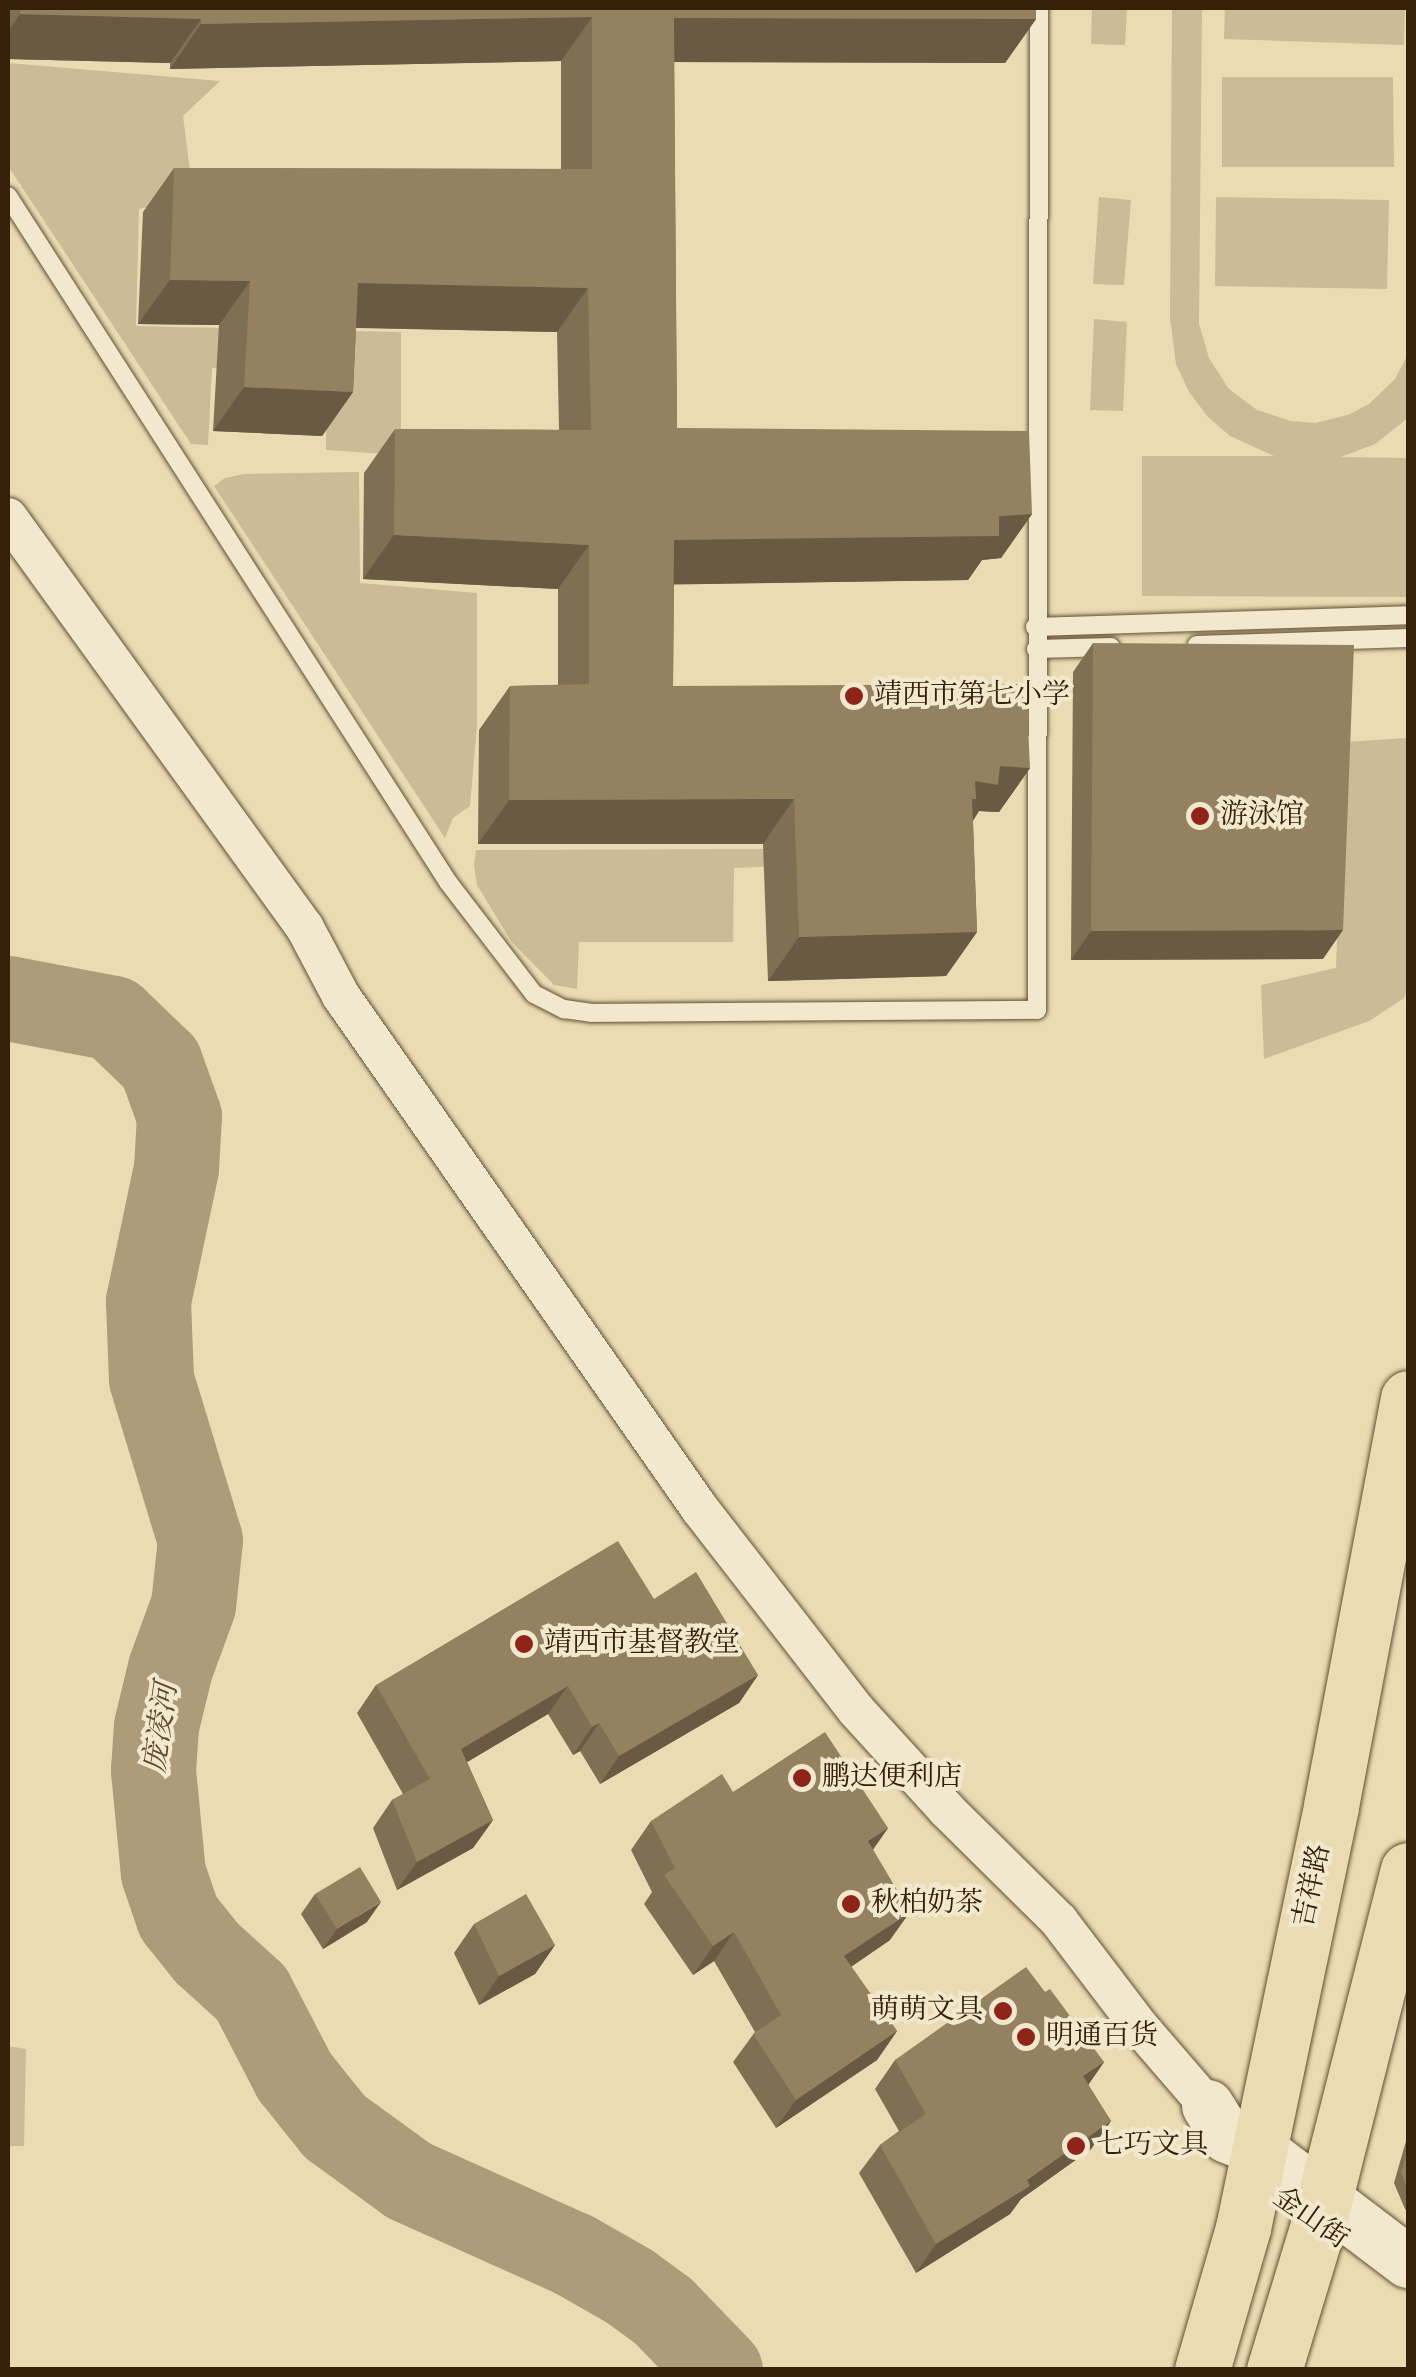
<!DOCTYPE html>
<meta charset="utf-8">
<style>
body{margin:0}
#map{position:relative;width:1416px;height:2377px;overflow:hidden;background:#eadbb3;font-family:"Old Standard TT","Noto Serif SC",serif}
div>[style]{position:absolute}
.green>*{inset:0;background:#cbbb96}
.river>*{height:85px;margin:-42.5px;padding:0 42.5px;transform-origin:42.5px;border-radius:42.5px;background:#ad9b79}
.roads{filter:drop-shadow(0 0 2px #634f32) drop-shadow(0 0 2px #634f32)}
.service>*{height:18px;margin:-9px;padding:0 9px;transform-origin:9px;border-radius:9px;background:#f1e8ce}
.minor>*{height:38px;margin:-19px;padding:0 19px;transform-origin:19px;border-radius:19px;background:#f1e8ce}
.secondary>*{height:52px;margin:-26px;padding:0 26px;transform-origin:26px;border-radius:26px;background:#f1e8ce}
.primary>*{height:55px;margin:-27.5px;padding:0 27.5px;transform-origin:27.5px;border-radius:27.5px;background:#eadbb3}
.wall>*{inset:0;background:#7f6f53}
.shaded-wall>*{inset:0;background:#685a43}
.building>*{inset:0;background:#948160}
.dots>*{width:28px;height:28px;translate:-50% -50%;box-sizing:border-box;border:5px solid #f1e8ce;border-radius:50%}
span{translate:-50% -50%;white-space:nowrap;text-align:center;line-height:1.15;-webkit-text-stroke:8px #f1e8ce;paint-order:stroke}
.poi-label{font-size:28px;color:#362007}
.left{translate:0 -50%;text-align:left}
.right{translate:-100% -50%;text-align:right}
.street-label{font-size:28px;color:#362007}
.water-label{font-size:30px;color:#604b2f;font-style:italic}
.frame{position:absolute;inset:0;border:10px solid #362007;pointer-events:none}
</style>
<div id="map">
<div class="green">
<div style="clip-path:polygon(1092px 8px,1127px 8px,1125px 45px,1091px 44px)"></div>
<div style="clip-path:polygon(1172px 8px,1202px 8px,1199px 324px,1209px 358px,1229px 389px,1257px 410px,1291px 421px,1315px 423px,1348px 415px,1369px 404px,1395px 379px,1408px 354px,1408px 418px,1375px 444px,1341px 457px,1408px 458px,1408px 597px,1142px 596px,1142px 456px,1274px 456px,1230px 436px,1208px 417px,1189px 392px,1176px 364px,1170px 318px)"></div>
<div style="clip-path:polygon(1225px 8px,1405px 8px,1404px 45px,1224px 39px)"></div>
<div style="clip-path:polygon(8px 63px,220px 81px,183px 116px,191px 179px,207px 195px,139px 209px,136px 326px,401px 332px,401px 455px,326px 450px,327px 373px,212px 368px,208px 445px,191px 444px,8px 166px)"></div>
<div style="clip-path:polygon(1222px 77px,1393px 77px,1394px 167px,1222px 167px)"></div>
<div style="clip-path:polygon(1099px 197px,1131px 200px,1124px 285px,1093px 284px)"></div>
<div style="clip-path:polygon(1216px 197px,1389px 200px,1387px 289px,1215px 286px)"></div>
<div style="clip-path:polygon(1094px 319px,1127px 322px,1123px 411px,1090px 410px)"></div>
<div style="clip-path:polygon(359px 472px,360px 583px,477px 593px,477px 725px,470px 806px,453px 818px,445px 838px,214px 486px,225px 478px,244px 474px)"></div>
<div style="clip-path:polygon(1408px 738px,1408px 988px,1404px 998px,1369px 1021px,1264px 1059px,1261px 985px,1336px 968px,1344px 742px)"></div>
<div style="clip-path:polygon(779px 849px,779px 866px,734px 868px,733px 942px,579px 942px,577px 989px,554px 985px,511px 941px,477px 885px,474px 866px,476px 850px)"></div>
<div style="clip-path:polygon(8px 2046px,26px 2049px,24px 2146px,8px 2146px)"></div>
</div>
<div class="river">
<div style="left:8px;top:998px;width:107px;rotate:10.8deg"></div>
<div style="left:113px;top:1018px;width:65px;rotate:43.8deg"></div>
<div style="left:160px;top:1063px;width:56px;rotate:70.3deg"></div>
<div style="left:179px;top:1116px;width:52px;rotate:93.3deg"></div>
<div style="left:176px;top:1168px;width:136px;rotate:101.9deg"></div>
<div style="left:148px;top:1301px;width:78px;rotate:87.8deg"></div>
<div style="left:151px;top:1379px;width:168px;rotate:73.1deg"></div>
<div style="left:200px;top:1540px;width:65px;rotate:96.1deg"></div>
<div style="left:193px;top:1605px;width:67px;rotate:110.1deg"></div>
<div style="left:170px;top:1668px;width:60px;rotate:103.6deg"></div>
<div style="left:156px;top:1726px;width:44px;rotate:93.9deg"></div>
<div style="left:153px;top:1770px;width:103px;rotate:84.5deg"></div>
<div style="left:163px;top:1873px;width:46px;rotate:71.2deg"></div>
<div style="left:178px;top:1917px;width:45px;rotate:51.3deg"></div>
<div style="left:206px;top:1952px;width:61px;rotate:42.3deg"></div>
<div style="left:251px;top:1993px;width:93px;rotate:62.6deg"></div>
<div style="left:294px;top:2076px;width:64px;rotate:51.3deg"></div>
<div style="left:334px;top:2126px;width:92px;rotate:36.1deg"></div>
<div style="left:408px;top:2180px;width:181px;rotate:24.2deg"></div>
<div style="left:573px;top:2254px;width:64px;rotate:29.7deg"></div>
<div style="left:629px;top:2286px;width:42px;rotate:36.3deg"></div>
<div style="left:663px;top:2311px;width:82px;rotate:46deg"></div>
</div>
<div class="roads">
<div class="service">
<div style="left:8px;top:196px;width:815px;rotate:57.32deg"></div>
<div style="left:448px;top:882px;width:141px;rotate:52.5deg"></div>
<div style="left:534px;top:994px;width:34px;rotate:27deg"></div>
<div style="left:564px;top:1009px;width:28px;rotate:8deg"></div>
<div style="left:592px;top:1013px;width:445px;rotate:-0.4deg"></div>
<div style="left:1037px;top:1010px;width:1002px;rotate:-89.89deg"></div>
<div style="left:1035px;top:627px;width:373px;rotate:-1.8deg"></div>
<div style="left:1197px;top:645px;width:211px;rotate:-1.9deg"></div>
<div style="left:1036px;top:649px;width:75px;rotate:-1.5deg"></div>
</div>
<div class="minor">
<div style="left:8px;top:517px;width:507px;rotate:54.15deg"></div>
<div style="left:305px;top:928px;width:77px;rotate:62.1deg"></div>
<div style="left:341px;top:996px;width:626px;rotate:55.02deg"></div>
<div style="left:700px;top:1509px;width:254px;rotate:52.2deg"></div>
<div style="left:856px;top:1710px;width:135px;rotate:47.7deg"></div>
<div style="left:947px;top:1810px;width:158px;rotate:44.7deg"></div>
<div style="left:1059px;top:1921px;width:132px;rotate:52.7deg"></div>
<div style="left:1139px;top:2026px;width:106px;rotate:49.2deg"></div>
</div>
<div class="secondary">
<div style="left:1208px;top:2106px;width:36px;rotate:58deg"></div>
<div style="left:1227px;top:2137px;width:34px;rotate:21deg"></div>
<div style="left:1259px;top:2149px;width:187px;rotate:37.2deg"></div>
</div>
<div class="primary">
<div style="left:1202px;top:2370px;width:148px;rotate:-73.9deg"></div>
<div style="left:1243px;top:2228px;width:431px;rotate:-78.2deg"></div>
<div style="left:1331px;top:1806px;width:415px;rotate:-79.3deg"></div>
<div style="left:1274px;top:2370px;width:152px;rotate:-73.1deg"></div>
<div style="left:1318px;top:2225px;width:366px;rotate:-75.8deg"></div>
</div>
</div>
<div class="wall">
<div style="clip-path:polygon(8px 8px,1036px 8px,1036px 19px,1005px 63px,674px 62px,677px 428px,1032px 514px,1001px 558px,982px 560px,968px 580px,674px 584px,673px 686px,1030px 768px,999px 812px,979px 811px,973px 821px,977px 932px,946px 976px,768px 981px,763px 844px,478px 844px,479px 730px,510px 686px,558px 685px,558px 589px,363px 579px,364px 473px,395px 429px,559px 430px,557px 332px,356px 328px,353px 392px,322px 436px,213px 431px,219px 325px,138px 324px,143px 212px,174px 168px,561px 169px,561px 61px,170px 69px,170px 63px,8px 59px)"></div>
<div style="clip-path:polygon(1093px 643px,1323px 959px,1071px 960px,1073px 672px)"></div>
<div style="clip-path:polygon(654px 1599px,758px 1675px,739px 1703px,600px 1784px,580px 1751px,573px 1755px,548px 1714px,467px 1762px,493px 1820px,473px 1848px,397px 1890px,373px 1828px,392px 1800px,403px 1794px,357px 1713px,376px 1685px)"></div>
<div style="clip-path:polygon(733px 1792px,888px 1828px,873px 1849px,890px 1940px,851px 1967px,897px 2031px,877px 2060px,776px 2128px,733px 2062px,755px 2032px,714px 1961px,693px 1975px,644px 1904px,652px 1892px,631px 1850px,651px 1821px)"></div>
<div style="clip-path:polygon(315px 1894px,367px 1922px,323px 1949px,301px 1914px)"></div>
<div style="clip-path:polygon(474px 1924px,555px 1945px,535px 1974px,479px 2005px,454px 1953px)"></div>
<div style="clip-path:polygon(1045px 1992px,1104px 2062px,1088px 2085px,1111px 2121px,1091px 2149px,1021px 2199px,1010px 2214px,916px 2273px,859px 2173px,880px 2145px,899px 2131px,875px 2089px,895px 2060px)"></div>
<div style="clip-path:polygon(1408px 2134px,1408px 2212px,1405px 2209px,1394px 2183px)"></div>
</div>
<div class="shaded-wall">
<div style="clip-path:polygon(20px 14px,201px 19px,170px 63px,8px 59px,8px 32px)"></div>
<div style="clip-path:polygon(592px 17px,561px 61px,170px 69px,201px 24px)"></div>
<div style="clip-path:polygon(674px 18px,1036px 19px,1005px 63px,643px 62px)"></div>
<div style="clip-path:polygon(170px 280px,250px 281px,219px 325px,138px 324px)"></div>
<div style="clip-path:polygon(358px 283px,588px 288px,557px 332px,327px 327px)"></div>
<div style="clip-path:polygon(244px 387px,353px 392px,322px 436px,213px 431px)"></div>
<div style="clip-path:polygon(1032px 514px,1001px 558px,982px 560px,968px 580px,643px 585px,674px 540px)"></div>
<div style="clip-path:polygon(394px 535px,589px 545px,558px 589px,363px 579px)"></div>
<div style="clip-path:polygon(1000px 766px,1030px 768px,999px 812px,979px 811px,967px 829px,975px 781px)"></div>
<div style="clip-path:polygon(794px 799px,763px 844px,478px 844px,509px 800px)"></div>
<div style="clip-path:polygon(1343px 930px,1323px 959px,1071px 960px,1091px 931px)"></div>
<div style="clip-path:polygon(977px 932px,946px 976px,768px 981px,799px 937px)"></div>
<div style="clip-path:polygon(758px 1675px,739px 1703px,600px 1784px,619px 1756px)"></div>
<div style="clip-path:polygon(568px 1686px,548px 1714px,442px 1777px,461px 1749px)"></div>
<div style="clip-path:polygon(599px 1723px,580px 1751px,573px 1755px,592px 1727px)"></div>
<div style="clip-path:polygon(493px 1820px,473px 1848px,397px 1890px,417px 1862px)"></div>
<div style="clip-path:polygon(888px 1828px,868px 1857px,868px 1841px)"></div>
<div style="clip-path:polygon(381px 1902px,367px 1922px,323px 1949px,337px 1929px)"></div>
<div style="clip-path:polygon(910px 1912px,890px 1940px,824px 1985px,844px 1956px)"></div>
<div style="clip-path:polygon(734px 1932px,714px 1961px,693px 1975px,713px 1946px)"></div>
<div style="clip-path:polygon(555px 1945px,535px 1974px,479px 2005px,499px 1976px)"></div>
<div style="clip-path:polygon(897px 2031px,877px 2060px,776px 2128px,796px 2100px)"></div>
<div style="clip-path:polygon(1104px 2062px,1084px 2091px,1083px 2076px)"></div>
<div style="clip-path:polygon(1111px 2121px,1091px 2149px,1021px 2199px,1010px 2214px,916px 2273px,936px 2244px)"></div>
</div>
<div class="building">
<div style="clip-path:polygon(20px 8px,1036px 8px,1036px 19px,674px 18px,677px 428px,1029px 431px,1032px 514px,999px 516px,999px 536px,674px 540px,673px 686px,1026px 684px,1030px 768px,1000px 766px,998px 785px,975px 781px,976px 799px,972px 799px,977px 932px,799px 937px,794px 799px,509px 800px,510px 686px,589px 684px,589px 545px,394px 535px,395px 429px,591px 430px,588px 288px,358px 283px,353px 392px,244px 387px,250px 281px,170px 280px,174px 168px,592px 169px,592px 17px,201px 24px,201px 19px,20px 14px)"></div>
<div style="clip-path:polygon(1093px 643px,1354px 645px,1343px 930px,1091px 931px)"></div>
<div style="clip-path:polygon(618px 1541px,654px 1599px,696px 1572px,758px 1675px,619px 1756px,599px 1723px,592px 1727px,568px 1686px,461px 1749px,493px 1820px,417px 1862px,392px 1800px,430px 1779px,376px 1685px)"></div>
<div style="clip-path:polygon(825px 1732px,888px 1828px,868px 1841px,910px 1912px,844px 1956px,897px 2031px,796px 2100px,753px 2034px,781px 2015px,734px 1932px,713px 1946px,664px 1875px,675px 1868px,651px 1821px,722px 1774px,733px 1792px)"></div>
<div style="clip-path:polygon(360px 1867px,381px 1902px,337px 1929px,315px 1894px)"></div>
<div style="clip-path:polygon(526px 1894px,555px 1945px,499px 1976px,474px 1924px)"></div>
<div style="clip-path:polygon(1026px 1967px,1045px 1992px,1050px 1989px,1104px 2062px,1083px 2076px,1111px 2121px,1027px 2180px,1030px 2186px,936px 2244px,880px 2145px,926px 2114px,895px 2060px)"></div>
<div style="clip-path:polygon(1408px 2148px,1408px 2189px,1401px 2173px)"></div>
</div>
<div class="dots">
<div style="left:854px;top:696px;background:#8f2418"></div>
<div style="left:1200px;top:816px;background:#8f2418"></div>
<div style="left:524px;top:1644px;background:#8f2418"></div>
<div style="left:802px;top:1778px;background:#8f2418"></div>
<div style="left:851px;top:1904px;background:#8f2418"></div>
<div style="left:1003px;top:2011px;background:#8f2418"></div>
<div style="left:1026px;top:2037px;background:#8f2418"></div>
<div style="left:1076px;top:2146px;background:#8f2418"></div>
</div>
<div class="poi-label">
<span class="left" style="left:874px;top:696px">靖西市第七小学</span>
<span class="left" style="left:1220px;top:816px">游泳馆</span>
<span class="left" style="left:544px;top:1644px">靖西市基督教堂</span>
<span class="left" style="left:822px;top:1778px">鹏达便利店</span>
<span class="left" style="left:871px;top:1904px">秋柏奶茶</span>
<span class="right" style="left:983px;top:2011px">萌萌文具</span>
<span class="left" style="left:1046px;top:2037px">明通百货</span>
<span class="left" style="left:1096px;top:2146px">七巧文具</span>
</div>
<div class="street-label">
<span style="left:1313px;top:1886px;rotate:-78deg">吉祥路</span>
<span style="left:1310px;top:2219px;rotate:35deg">金山街</span>
</div>
<div class="water-label">
<span style="left:162px;top:1728px;rotate:-82deg">庞凌河</span>
</div>
<div class="frame"></div>
</div>
